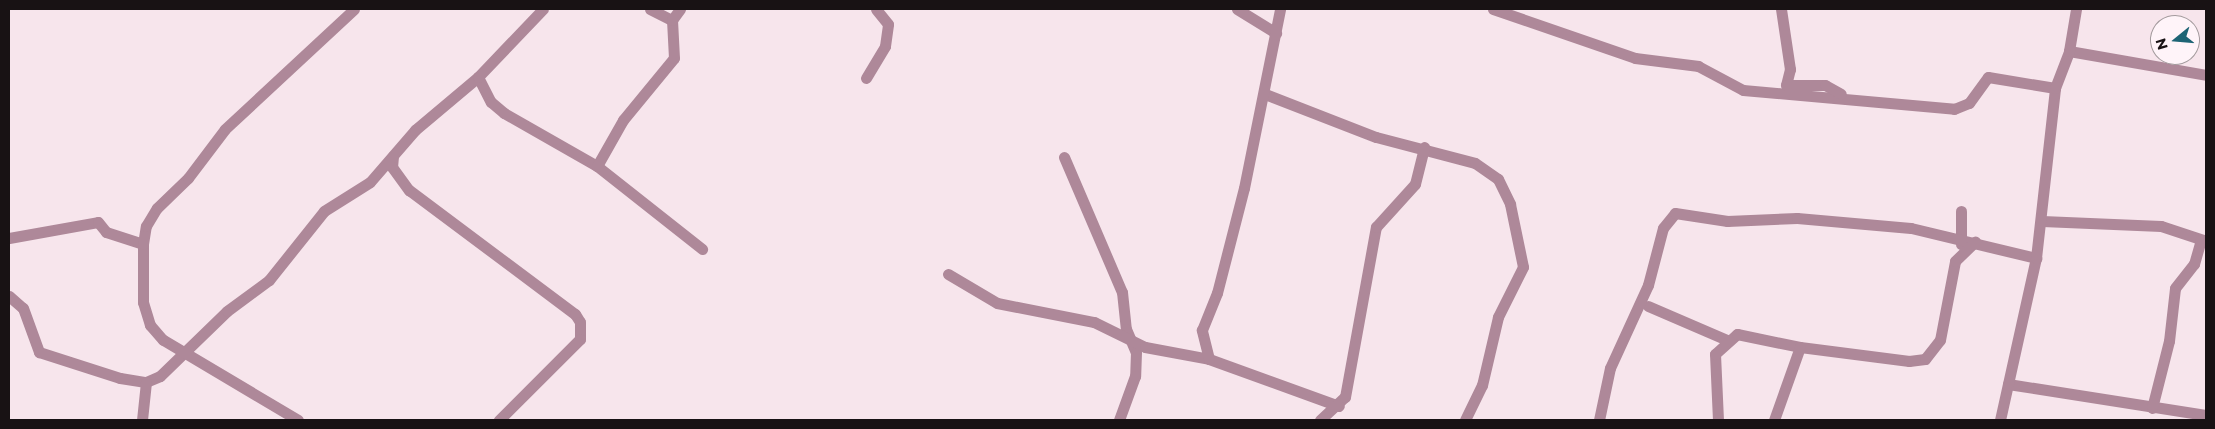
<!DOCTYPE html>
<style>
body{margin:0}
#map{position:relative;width:2215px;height:429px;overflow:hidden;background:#f7e5ec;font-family:Montserrat,sans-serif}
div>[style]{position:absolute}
.street>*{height:11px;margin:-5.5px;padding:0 5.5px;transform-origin:5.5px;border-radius:5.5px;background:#ae8899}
span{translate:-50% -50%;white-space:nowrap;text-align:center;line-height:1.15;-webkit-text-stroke:5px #fff4f9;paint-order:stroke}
.frame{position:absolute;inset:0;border:10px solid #181214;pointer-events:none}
.north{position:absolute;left:2150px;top:15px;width:50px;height:50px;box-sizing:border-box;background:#fff4f9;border:1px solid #a39a9d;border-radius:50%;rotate:253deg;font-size:14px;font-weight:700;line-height:20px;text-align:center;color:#181214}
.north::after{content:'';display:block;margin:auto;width:18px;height:22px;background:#1e6475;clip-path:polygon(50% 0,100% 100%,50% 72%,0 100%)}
</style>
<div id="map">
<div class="street">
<div style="left:650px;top:9px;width:25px;rotate:27deg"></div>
<div style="left:1237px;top:9px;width:46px;rotate:31.6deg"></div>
<div style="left:1493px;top:9px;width:150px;rotate:19deg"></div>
<div style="left:1635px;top:58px;width:64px;rotate:7.2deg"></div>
<div style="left:1698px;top:66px;width:51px;rotate:28.1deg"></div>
<div style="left:1743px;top:90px;width:212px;rotate:5.1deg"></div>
<div style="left:1954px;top:109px;width:16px;rotate:-22deg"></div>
<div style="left:1969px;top:103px;width:32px;rotate:-54deg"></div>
<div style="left:1988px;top:77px;width:68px;rotate:9.3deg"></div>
<div style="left:1781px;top:9px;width:61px;rotate:81.5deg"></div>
<div style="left:1790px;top:69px;width:16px;rotate:104deg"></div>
<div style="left:1786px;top:85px;width:39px"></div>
<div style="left:1825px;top:85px;width:18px;rotate:29deg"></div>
<div style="left:2069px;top:51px;width:139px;rotate:9.9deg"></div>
<div style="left:478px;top:77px;width:28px;rotate:63deg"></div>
<div style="left:491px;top:102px;width:17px;rotate:40deg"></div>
<div style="left:504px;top:113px;width:107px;rotate:29.7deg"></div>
<div style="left:597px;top:166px;width:134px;rotate:38.3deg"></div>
<div style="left:866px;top:78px;width:37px;rotate:-59deg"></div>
<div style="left:885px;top:46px;width:22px;rotate:-82deg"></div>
<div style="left:888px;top:24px;width:19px;rotate:-129deg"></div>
<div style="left:1265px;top:94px;width:119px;rotate:21.2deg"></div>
<div style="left:1376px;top:137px;width:102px;rotate:14.7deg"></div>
<div style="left:1475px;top:163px;width:28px;rotate:35deg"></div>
<div style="left:1498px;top:179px;width:28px;rotate:64deg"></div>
<div style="left:1510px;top:204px;width:64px;rotate:78.3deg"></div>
<div style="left:1523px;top:267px;width:56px;rotate:116.6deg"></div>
<div style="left:1498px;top:317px;width:70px;rotate:103.2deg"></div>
<div style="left:1482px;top:385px;width:39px;rotate:116deg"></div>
<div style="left:393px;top:156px;width:11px;rotate:95deg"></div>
<div style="left:392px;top:167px;width:29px;rotate:54deg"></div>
<div style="left:409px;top:190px;width:207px;rotate:36.8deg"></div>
<div style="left:575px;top:314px;width:9px;rotate:58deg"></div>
<div style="left:580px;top:322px;width:17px;rotate:90deg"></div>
<div style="left:580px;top:339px;width:115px;rotate:135deg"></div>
<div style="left:1064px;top:157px;width:147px;rotate:66.8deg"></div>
<div style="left:1122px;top:292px;width:37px;rotate:84deg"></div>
<div style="left:1126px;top:329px;width:25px;rotate:67deg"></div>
<div style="left:1136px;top:352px;width:24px;rotate:92deg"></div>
<div style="left:1135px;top:376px;width:47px;rotate:110deg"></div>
<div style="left:597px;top:166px;width:53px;rotate:-60.5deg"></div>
<div style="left:623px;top:120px;width:80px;rotate:-50.6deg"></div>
<div style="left:674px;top:58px;width:38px;rotate:-93deg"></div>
<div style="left:672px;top:20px;width:14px;rotate:-54deg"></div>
<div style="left:2042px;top:221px;width:119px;rotate:2.4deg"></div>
<div style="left:2161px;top:226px;width:47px;rotate:18.4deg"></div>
<div style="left:9px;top:238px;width:90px;rotate:-10.2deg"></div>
<div style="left:98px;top:222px;width:13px;rotate:51deg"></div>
<div style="left:106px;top:232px;width:39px;rotate:18deg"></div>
<div style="left:1961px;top:244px;width:33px;rotate:-90deg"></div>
<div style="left:948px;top:274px;width:57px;rotate:30.6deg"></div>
<div style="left:997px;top:303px;width:99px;rotate:11.1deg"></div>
<div style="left:1094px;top:322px;width:57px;rotate:26.1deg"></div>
<div style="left:1145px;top:347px;width:65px;rotate:10.6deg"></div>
<div style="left:1209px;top:359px;width:138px;rotate:19.9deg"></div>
<div style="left:9px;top:296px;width:18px;rotate:41deg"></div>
<div style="left:23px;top:308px;width:47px;rotate:70deg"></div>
<div style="left:39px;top:352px;width:85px;rotate:17.8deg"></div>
<div style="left:120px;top:378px;width:26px;rotate:9deg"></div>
<div style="left:146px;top:382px;width:15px;rotate:-23deg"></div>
<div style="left:160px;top:376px;width:93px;rotate:-44.1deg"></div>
<div style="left:227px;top:311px;width:52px;rotate:-36.4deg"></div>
<div style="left:269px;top:280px;width:88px;rotate:-51.4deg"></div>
<div style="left:324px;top:211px;width:54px;rotate:-32.2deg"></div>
<div style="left:370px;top:182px;width:69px;rotate:-49.1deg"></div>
<div style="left:415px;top:130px;width:82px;rotate:-40.1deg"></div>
<div style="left:478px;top:77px;width:94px;rotate:-46.3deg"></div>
<div style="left:1648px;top:306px;width:86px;rotate:23.3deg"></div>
<div style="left:1209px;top:359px;width:30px;rotate:-104deg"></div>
<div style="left:1202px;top:330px;width:40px;rotate:-68deg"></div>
<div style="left:1217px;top:293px;width:108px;rotate:-75.6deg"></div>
<div style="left:1244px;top:188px;width:183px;rotate:-78.6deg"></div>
<div style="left:2008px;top:384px;width:200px;rotate:8.9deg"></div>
<div style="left:2152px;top:408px;width:69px;rotate:-75.8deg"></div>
<div style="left:2169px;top:341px;width:53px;rotate:-83.5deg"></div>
<div style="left:2175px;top:288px;width:31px;rotate:-52deg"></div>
<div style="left:2194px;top:264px;width:25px;rotate:-74deg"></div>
<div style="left:142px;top:420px;width:38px;rotate:-84deg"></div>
<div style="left:298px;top:420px;width:157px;rotate:-149.3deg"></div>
<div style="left:163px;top:340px;width:20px;rotate:-131deg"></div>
<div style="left:150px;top:325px;width:24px;rotate:-107deg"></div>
<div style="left:143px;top:302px;width:58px;rotate:-90deg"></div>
<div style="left:143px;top:244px;width:18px;rotate:-81deg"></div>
<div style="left:146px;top:226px;width:21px;rotate:-59deg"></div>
<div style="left:157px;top:208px;width:43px;rotate:-44.1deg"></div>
<div style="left:188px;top:178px;width:61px;rotate:-52.9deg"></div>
<div style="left:225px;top:129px;width:176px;rotate:-42.9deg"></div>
<div style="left:1320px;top:420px;width:34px;rotate:-43deg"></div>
<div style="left:1345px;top:397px;width:173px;rotate:-79.7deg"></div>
<div style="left:1376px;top:227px;width:58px;rotate:-47.8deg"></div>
<div style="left:1415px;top:184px;width:38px;rotate:-76deg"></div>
<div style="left:1599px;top:420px;width:53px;rotate:-78.1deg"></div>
<div style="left:1610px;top:368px;width:91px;rotate:-65.4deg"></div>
<div style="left:1648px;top:285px;width:59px;rotate:-75.3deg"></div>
<div style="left:1663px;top:228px;width:19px;rotate:-51deg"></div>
<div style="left:1675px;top:213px;width:53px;rotate:8.7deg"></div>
<div style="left:1727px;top:221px;width:70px;rotate:-2.5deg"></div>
<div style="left:1797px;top:218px;width:114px;rotate:5deg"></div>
<div style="left:1911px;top:228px;width:129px;rotate:13.5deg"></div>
<div style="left:1718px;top:420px;width:66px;rotate:-92.6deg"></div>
<div style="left:1715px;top:354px;width:30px;rotate:-42deg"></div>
<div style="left:1737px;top:334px;width:64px;rotate:11.7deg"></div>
<div style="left:1800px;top:347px;width:110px;rotate:7.3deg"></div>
<div style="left:1909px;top:361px;width:16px;rotate:-7deg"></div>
<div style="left:1925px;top:359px;width:24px;rotate:-52deg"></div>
<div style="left:1940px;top:340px;width:80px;rotate:-79.2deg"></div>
<div style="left:1955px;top:261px;width:28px;rotate:-44deg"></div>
<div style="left:1774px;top:420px;width:77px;rotate:-70.4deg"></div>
<div style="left:2000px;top:420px;width:166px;rotate:-77.5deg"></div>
<div style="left:2036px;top:258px;width:171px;rotate:-83.6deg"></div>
<div style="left:2055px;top:88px;width:40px;rotate:-69deg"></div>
<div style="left:2069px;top:51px;width:43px;rotate:-80.5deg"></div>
</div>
<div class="frame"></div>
<div class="north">N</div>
</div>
